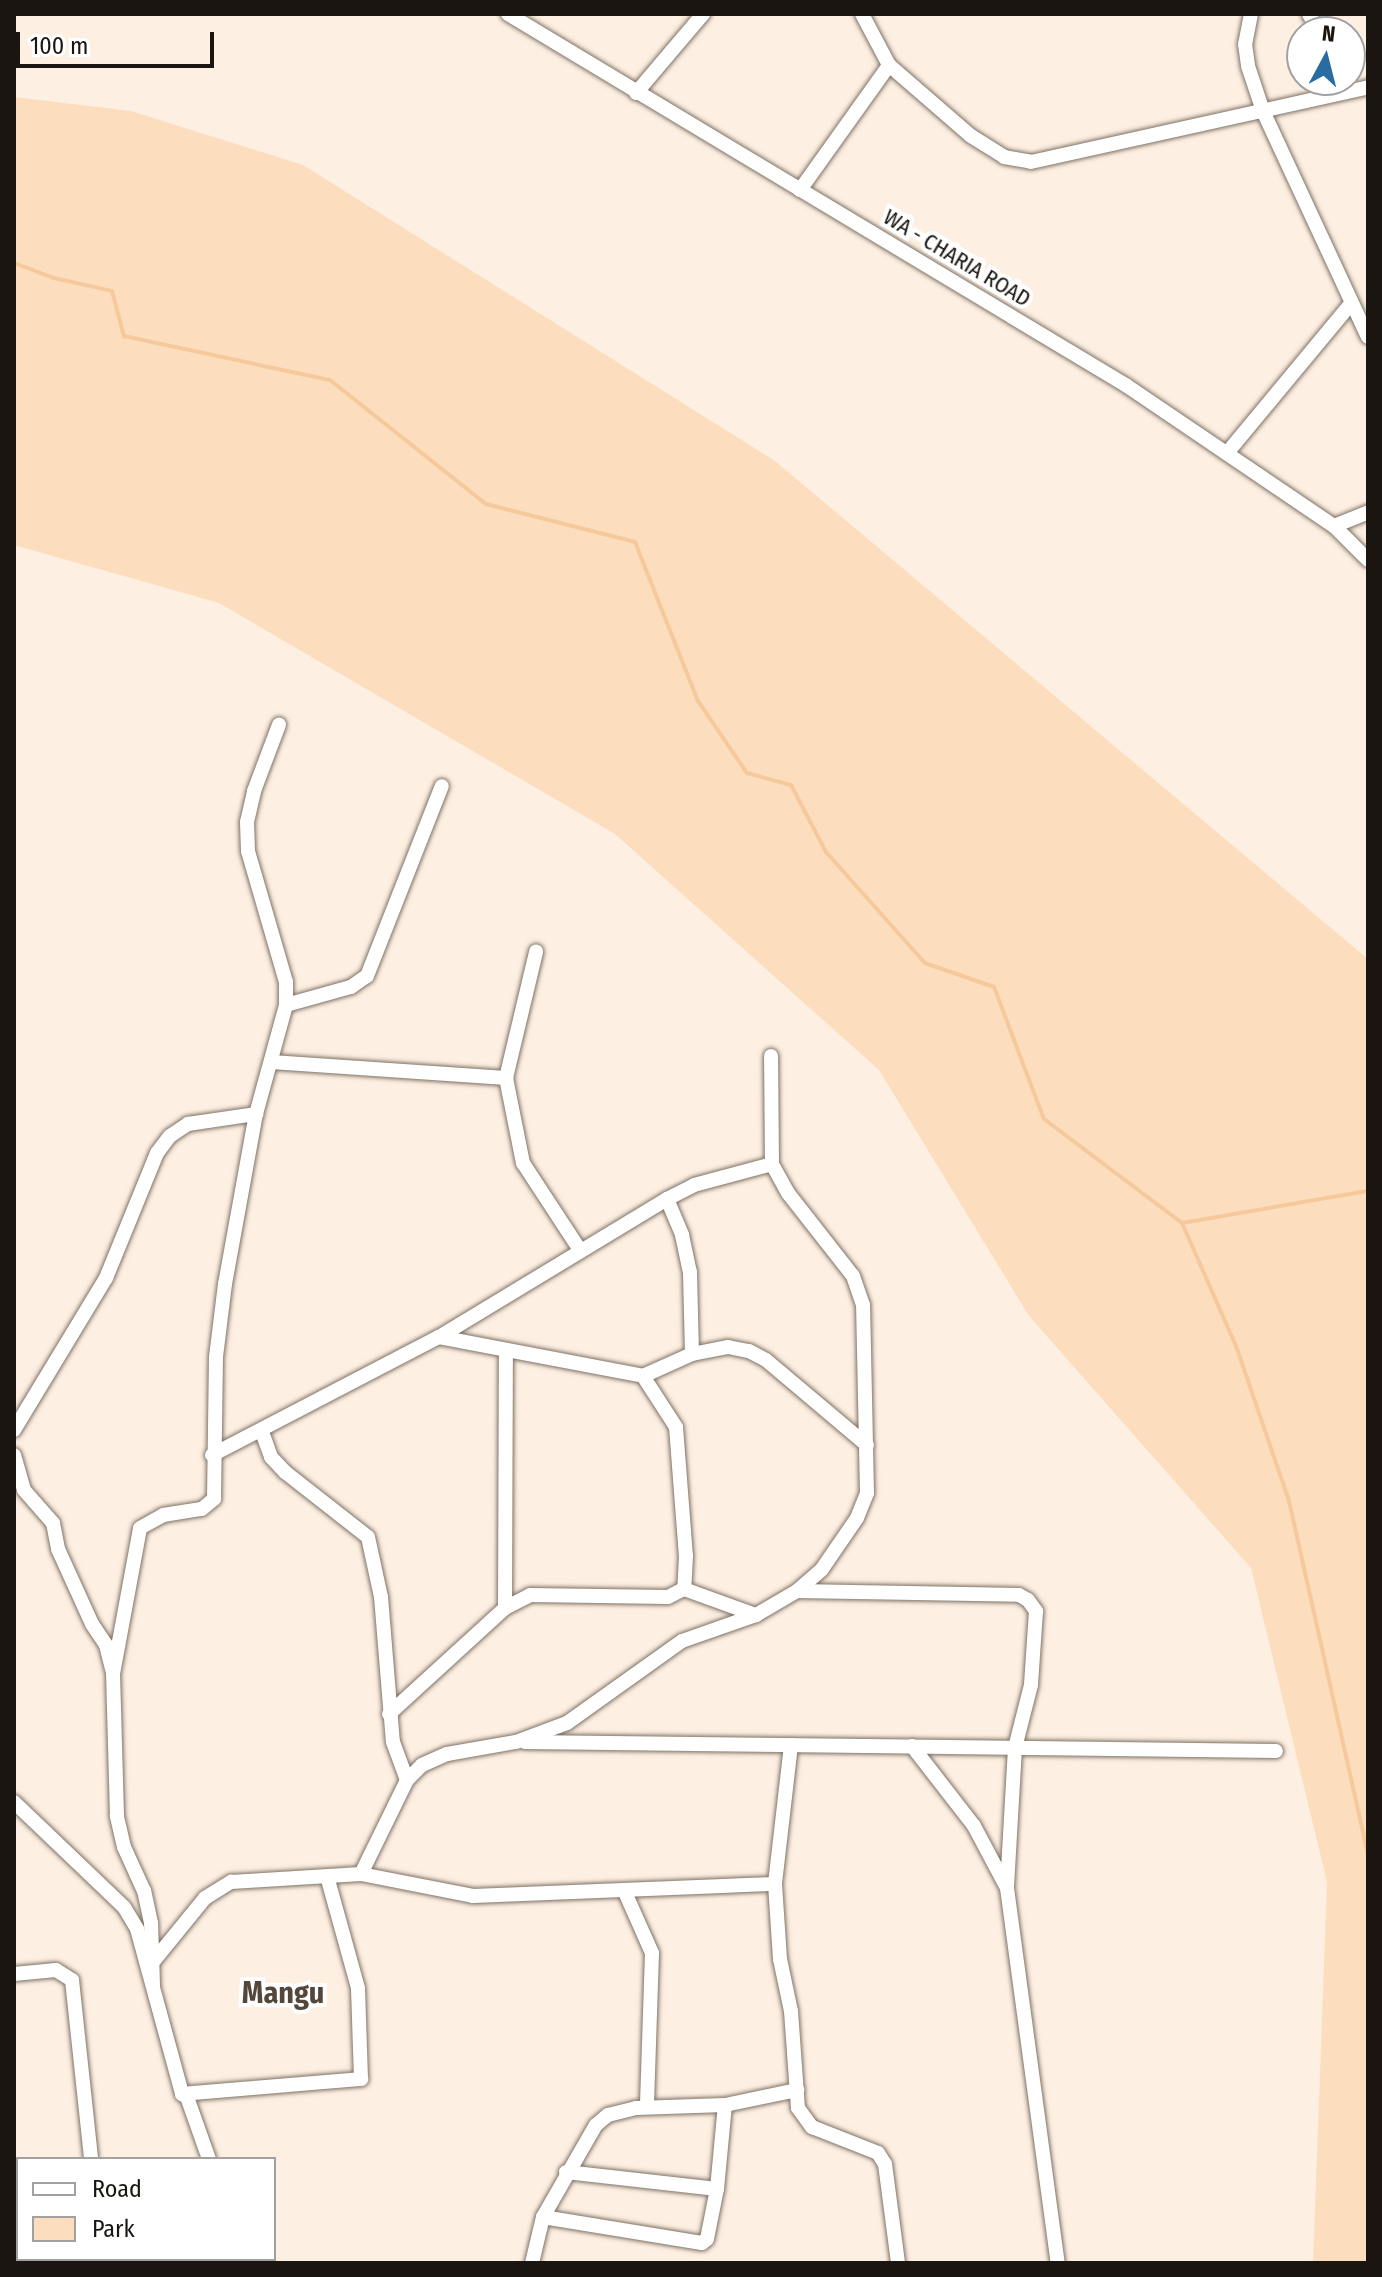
<!DOCTYPE html>
<style>
body{margin:0}
#map{position:relative;width:1382px;height:2277px;overflow:hidden;background:#fdefe1;font-family:"Fira Sans Condensed",sans-serif}
div>[style]{position:absolute}
.green>*{inset:0;background:#fcdebf}
.stream>*{height:4px;margin:-2px;padding:0 2px;transform-origin:2px;border-radius:2px;background:#f6c99c}
.roads{filter:drop-shadow(0 0 2px #7e7266) drop-shadow(0 0 2px #7e7266)}
.minor>*{height:14px;margin:-7px;padding:0 7px;transform-origin:7px;border-radius:7px;background:#fff}
span{translate:-50% -50%;white-space:nowrap;text-align:center;line-height:1.15;-webkit-text-stroke:8px #fff;paint-order:stroke}
.street-label{font-size:22px;color:#1a1510}
.district-label{font-size:30px;color:#53473c;font-weight:700}
.frame{position:absolute;inset:0;border:16px solid #1a1510;pointer-events:none}
.legend{position:absolute;left:16px;top:2157px;width:260px;height:104px;box-sizing:border-box;background:#fff;border:2px solid #a3a19f;margin:0;padding:10px 14px;list-style:none;font-size:24px;color:#1a1510}
.legend li{display:flex;align-items:center;gap:16px;height:40px}
.legend b{width:40px;border:2px solid #a3a19f}
.north{position:absolute;left:1286px;top:16px;width:80px;height:80px;box-sizing:border-box;background:#fff;border:2px solid #a3a19f;border-radius:50%;rotate:7deg;font-size:22px;font-weight:700;line-height:32px;text-align:center;color:#1a1510}
.north::after{content:'';display:block;margin:auto;width:28px;height:36px;background:#286ca1;clip-path:polygon(50% 0,100% 100%,50% 72%,0 100%)}
.scale{position:absolute;left:16px;top:32px;width:198px;height:36px;box-sizing:border-box;border:4px solid #1a1510;border-top:0;padding-left:10px;font-size:24px;line-height:28px;white-space:nowrap;color:#1a1510;-webkit-text-stroke:6px #fff;paint-order:stroke}
</style>
<div id="map">
<div class="green">
<div style="clip-path:polygon(14px 97px,131px 111px,303px 165px,775px 461px,1368px 959px,1368px 2263px,1313px 2263px,1327px 1882px,1251px 1568px,1029px 1316px,879px 1070px,615px 834px,219px 603px,14px 545px)"></div>
</div>
<div class="stream">
<div style="left:14px;top:263px;width:43px;rotate:20.6deg"></div>
<div style="left:54px;top:278px;width:59px;rotate:12.6deg"></div>
<div style="left:112px;top:291px;width:47px;rotate:75.1deg"></div>
<div style="left:124px;top:336px;width:211px;rotate:12.1deg"></div>
<div style="left:330px;top:380px;width:199px;rotate:38.5deg"></div>
<div style="left:486px;top:504px;width:154px;rotate:14.3deg"></div>
<div style="left:635px;top:542px;width:171px;rotate:68.4deg"></div>
<div style="left:698px;top:701px;width:87px;rotate:55.8deg"></div>
<div style="left:747px;top:773px;width:46px;rotate:15.3deg"></div>
<div style="left:791px;top:785px;width:76px;rotate:62.4deg"></div>
<div style="left:826px;top:852px;width:149px;rotate:48.3deg"></div>
<div style="left:925px;top:963px;width:73px;rotate:19.2deg"></div>
<div style="left:994px;top:987px;width:141px;rotate:69.3deg"></div>
<div style="left:1044px;top:1119px;width:173px;rotate:37deg"></div>
<div style="left:1182px;top:1223px;width:134px;rotate:66.3deg"></div>
<div style="left:1236px;top:1346px;width:164px;rotate:71.1deg"></div>
<div style="left:1289px;top:1501px;width:362px;rotate:77.4deg"></div>
<div style="left:1182px;top:1223px;width:189px;rotate:-9.8deg"></div>
</div>
<div class="roads">
<div class="minor">
<div style="left:508px;top:14px;width:722px;rotate:31deg"></div>
<div style="left:1127px;top:386px;width:250px;rotate:34.1deg"></div>
<div style="left:1334px;top:526px;width:48px;rotate:45deg"></div>
<div style="left:862px;top:14px;width:58px;rotate:62.1deg"></div>
<div style="left:889px;top:65px;width:108px;rotate:40.9deg"></div>
<div style="left:971px;top:136px;width:39px;rotate:32deg"></div>
<div style="left:1004px;top:157px;width:27px;rotate:10deg"></div>
<div style="left:1031px;top:162px;width:345px;rotate:-12.5deg"></div>
<div style="left:1251px;top:14px;width:31px;rotate:101deg"></div>
<div style="left:1245px;top:44px;width:22px;rotate:82deg"></div>
<div style="left:1248px;top:66px;width:47px;rotate:71.6deg"></div>
<div style="left:1263px;top:111px;width:249px;rotate:65.1deg"></div>
<div style="left:1309px;top:14px;width:21px;rotate:61deg"></div>
<div style="left:636px;top:93px;width:104px;rotate:-49.7deg"></div>
<div style="left:800px;top:190px;width:153px;rotate:-54.5deg"></div>
<div style="left:1227px;top:453px;width:192px;rotate:-50.3deg"></div>
<div style="left:1334px;top:526px;width:37px;rotate:-22deg"></div>
<div style="left:286px;top:1005px;width:67px;rotate:-15.5deg"></div>
<div style="left:351px;top:987px;width:19px;rotate:-35deg"></div>
<div style="left:367px;top:976px;width:204px;rotate:-68.5deg"></div>
<div style="left:271px;top:1062px;width:236px;rotate:3.9deg"></div>
<div style="left:506px;top:1078px;width:130px;rotate:-76.6deg"></div>
<div style="left:506px;top:1078px;width:87px;rotate:78.7deg"></div>
<div style="left:523px;top:1163px;width:104px;rotate:56.8deg"></div>
<div style="left:667px;top:1199px;width:39px;rotate:67deg"></div>
<div style="left:682px;top:1235px;width:38px;rotate:78deg"></div>
<div style="left:690px;top:1272px;width:82px;rotate:88.6deg"></div>
<div style="left:439px;top:1337px;width:208px;rotate:10.8deg"></div>
<div style="left:643px;top:1376px;width:54px;rotate:-24.2deg"></div>
<div style="left:692px;top:1354px;width:37px;rotate:-11deg"></div>
<div style="left:728px;top:1347px;width:21px;rotate:11deg"></div>
<div style="left:749px;top:1351px;width:19px;rotate:28deg"></div>
<div style="left:766px;top:1360px;width:132px;rotate:40.1deg"></div>
<div style="left:643px;top:1376px;width:61px;rotate:57.1deg"></div>
<div style="left:676px;top:1427px;width:129px;rotate:85.6deg"></div>
<div style="left:686px;top:1556px;width:33px;rotate:93deg"></div>
<div style="left:14px;top:1430px;width:178px;rotate:-58.8deg"></div>
<div style="left:106px;top:1278px;width:135px;rotate:-67.8deg"></div>
<div style="left:157px;top:1153px;width:21px;rotate:-53deg"></div>
<div style="left:170px;top:1136px;width:22px;rotate:-34deg"></div>
<div style="left:188px;top:1124px;width:69px;rotate:-8.4deg"></div>
<div style="left:262px;top:1432px;width:27px;rotate:70deg"></div>
<div style="left:271px;top:1457px;width:21px;rotate:47deg"></div>
<div style="left:285px;top:1472px;width:105px;rotate:38.1deg"></div>
<div style="left:368px;top:1537px;width:61px;rotate:77.8deg"></div>
<div style="left:381px;top:1597px;width:145px;rotate:85.3deg"></div>
<div style="left:393px;top:1742px;width:40px;rotate:69.8deg"></div>
<div style="left:14px;top:1455px;width:36px;rotate:74deg"></div>
<div style="left:24px;top:1490px;width:44px;rotate:48.7deg"></div>
<div style="left:53px;top:1523px;width:26px;rotate:79deg"></div>
<div style="left:58px;top:1549px;width:82px;rotate:65.6deg"></div>
<div style="left:92px;top:1624px;width:25px;rotate:56deg"></div>
<div style="left:106px;top:1645px;width:25px;rotate:76deg"></div>
<div style="left:212px;top:1455px;width:256px;rotate:-27.5deg"></div>
<div style="left:439px;top:1337px;width:267px;rotate:-31.2deg"></div>
<div style="left:667px;top:1199px;width:30px;rotate:-27deg"></div>
<div style="left:694px;top:1185px;width:81px;rotate:-15.1deg"></div>
<div style="left:772px;top:1164px;width:108px;rotate:-90.5deg"></div>
<div style="left:797px;top:1591px;width:222px;rotate:1deg"></div>
<div style="left:1019px;top:1595px;width:10px;rotate:29deg"></div>
<div style="left:1028px;top:1600px;width:14px;rotate:54deg"></div>
<div style="left:1036px;top:1611px;width:74px;rotate:93.9deg"></div>
<div style="left:1031px;top:1685px;width:65px;rotate:104.3deg"></div>
<div style="left:1015px;top:1748px;width:139px;rotate:93.3deg"></div>
<div style="left:505px;top:1608px;width:258px;rotate:-89.8deg"></div>
<div style="left:389px;top:1714px;width:157px;rotate:-42.4deg"></div>
<div style="left:505px;top:1608px;width:28px;rotate:-27deg"></div>
<div style="left:530px;top:1595px;width:138px;rotate:0.8deg"></div>
<div style="left:668px;top:1597px;width:18px;rotate:-27deg"></div>
<div style="left:684px;top:1589px;width:77px;rotate:19.9deg"></div>
<div style="left:525px;top:1742px;width:751px;rotate:0.69deg"></div>
<div style="left:791px;top:1745px;width:140px;rotate:96.6deg"></div>
<div style="left:775px;top:1884px;width:75px;rotate:86.2deg"></div>
<div style="left:780px;top:1959px;width:53px;rotate:78.1deg"></div>
<div style="left:791px;top:2011px;width:97px;rotate:85.9deg"></div>
<div style="left:798px;top:2108px;width:24px;rotate:54deg"></div>
<div style="left:812px;top:2127px;width:71px;rotate:21.5deg"></div>
<div style="left:878px;top:2153px;width:13px;rotate:58deg"></div>
<div style="left:885px;top:2164px;width:100px;rotate:82.5deg"></div>
<div style="left:912px;top:1746px;width:101px;rotate:52.2deg"></div>
<div style="left:974px;top:1826px;width:70px;rotate:62deg"></div>
<div style="left:1007px;top:1888px;width:378px;rotate:82.3deg"></div>
<div style="left:14px;top:1802px;width:152px;rotate:43.7deg"></div>
<div style="left:124px;top:1907px;width:26px;rotate:59deg"></div>
<div style="left:137px;top:1929px;width:171px;rotate:74.7deg"></div>
<div style="left:182px;top:2094px;width:6px;rotate:31deg"></div>
<div style="left:187px;top:2097px;width:66px;rotate:70.5deg"></div>
<div style="left:361px;top:1874px;width:105px;rotate:-63.9deg"></div>
<div style="left:407px;top:1780px;width:21px;rotate:-45deg"></div>
<div style="left:422px;top:1765px;width:27px;rotate:-24deg"></div>
<div style="left:447px;top:1754px;width:70px;rotate:-9.9deg"></div>
<div style="left:516px;top:1742px;width:54px;rotate:-20.4deg"></div>
<div style="left:567px;top:1723px;width:141px;rotate:-35.5deg"></div>
<div style="left:682px;top:1641px;width:78px;rotate:-19.4deg"></div>
<div style="left:756px;top:1615px;width:48px;rotate:-30.3deg"></div>
<div style="left:797px;top:1591px;width:33px;rotate:-41deg"></div>
<div style="left:822px;top:1569px;width:62px;rotate:-55.5deg"></div>
<div style="left:857px;top:1518px;width:27px;rotate:-68deg"></div>
<div style="left:867px;top:1493px;width:188px;rotate:-91.2deg"></div>
<div style="left:863px;top:1305px;width:31px;rotate:-109deg"></div>
<div style="left:853px;top:1276px;width:105px;rotate:-128.1deg"></div>
<div style="left:788px;top:1193px;width:33px;rotate:-119deg"></div>
<div style="left:624px;top:1890px;width:69px;rotate:66deg"></div>
<div style="left:652px;top:1953px;width:154px;rotate:91.9deg"></div>
<div style="left:152px;top:1963px;width:84px;rotate:-50.8deg"></div>
<div style="left:205px;top:1898px;width:31px;rotate:-32deg"></div>
<div style="left:231px;top:1882px;width:130px;rotate:-3.5deg"></div>
<div style="left:361px;top:1874px;width:114px;rotate:11.1deg"></div>
<div style="left:473px;top:1896px;width:302px;rotate:-2.3deg"></div>
<div style="left:14px;top:1974px;width:42px;rotate:-5.4deg"></div>
<div style="left:56px;top:1970px;width:19px;rotate:32deg"></div>
<div style="left:72px;top:1980px;width:180px;rotate:83.9deg"></div>
<div style="left:153px;top:1985px;width:62px;rotate:-91.8deg"></div>
<div style="left:151px;top:1923px;width:33px;rotate:-102deg"></div>
<div style="left:144px;top:1891px;width:48px;rotate:-114.4deg"></div>
<div style="left:124px;top:1847px;width:32px;rotate:-103deg"></div>
<div style="left:117px;top:1816px;width:142px;rotate:-91.6deg"></div>
<div style="left:113px;top:1674px;width:148px;rotate:-79.5deg"></div>
<div style="left:140px;top:1528px;width:26px;rotate:-29deg"></div>
<div style="left:163px;top:1515px;width:39px;rotate:-9deg"></div>
<div style="left:202px;top:1509px;width:16px;rotate:-40deg"></div>
<div style="left:214px;top:1499px;width:142px;rotate:-89.2deg"></div>
<div style="left:216px;top:1357px;width:74px;rotate:-83deg"></div>
<div style="left:225px;top:1284px;width:173px;rotate:-79.7deg"></div>
<div style="left:256px;top:1114px;width:113px;rotate:-74.6deg"></div>
<div style="left:286px;top:1005px;width:23px;rotate:-90deg"></div>
<div style="left:286px;top:982px;width:136px;rotate:-106.2deg"></div>
<div style="left:248px;top:851px;width:29px;rotate:-92deg"></div>
<div style="left:247px;top:822px;width:32px;rotate:-77deg"></div>
<div style="left:254px;top:791px;width:71px;rotate:-69.3deg"></div>
<div style="left:182px;top:2094px;width:180px;rotate:-4.8deg"></div>
<div style="left:361px;top:2079px;width:91px;rotate:-91.9deg"></div>
<div style="left:358px;top:1988px;width:116px;rotate:-105.5deg"></div>
<div style="left:566px;top:2172px;width:152px;rotate:6.4deg"></div>
<div style="left:543px;top:2217px;width:161px;rotate:9.3deg"></div>
<div style="left:702px;top:2243px;width:6px;rotate:-39deg"></div>
<div style="left:707px;top:2239px;width:51px;rotate:-78.7deg"></div>
<div style="left:717px;top:2189px;width:84px;rotate:-84.6deg"></div>
<div style="left:102px;top:2259px;width:4px;rotate:90deg"></div>
<div style="left:247px;top:2259px;width:4px;rotate:63deg"></div>
<div style="left:532px;top:2263px;width:47px;rotate:-76.6deg"></div>
<div style="left:543px;top:2217px;width:106px;rotate:-60.1deg"></div>
<div style="left:596px;top:2125px;width:16px;rotate:-40deg"></div>
<div style="left:608px;top:2115px;width:29px;rotate:-14deg"></div>
<div style="left:636px;top:2108px;width:89px;rotate:-1.9deg"></div>
<div style="left:725px;top:2105px;width:74px;rotate:-11.8deg"></div>
</div>
</div>
<div class="street-label">
<span style="left:957px;top:258px;rotate:31deg">WA - CHARIA ROAD</span>
</div>
<div class="district-label">
<span style="left:283px;top:1993px">Mangu</span>
</div>
<div class="frame"></div>
<ul class="legend">
<li><b style="height:10px;background:#fff"></b>Road</li>
<li><b style="height:22px;background:#fcdebf"></b>Park</li>
</ul>
<div class="north">N</div>
<div class="scale">100 m</div>
</div>
